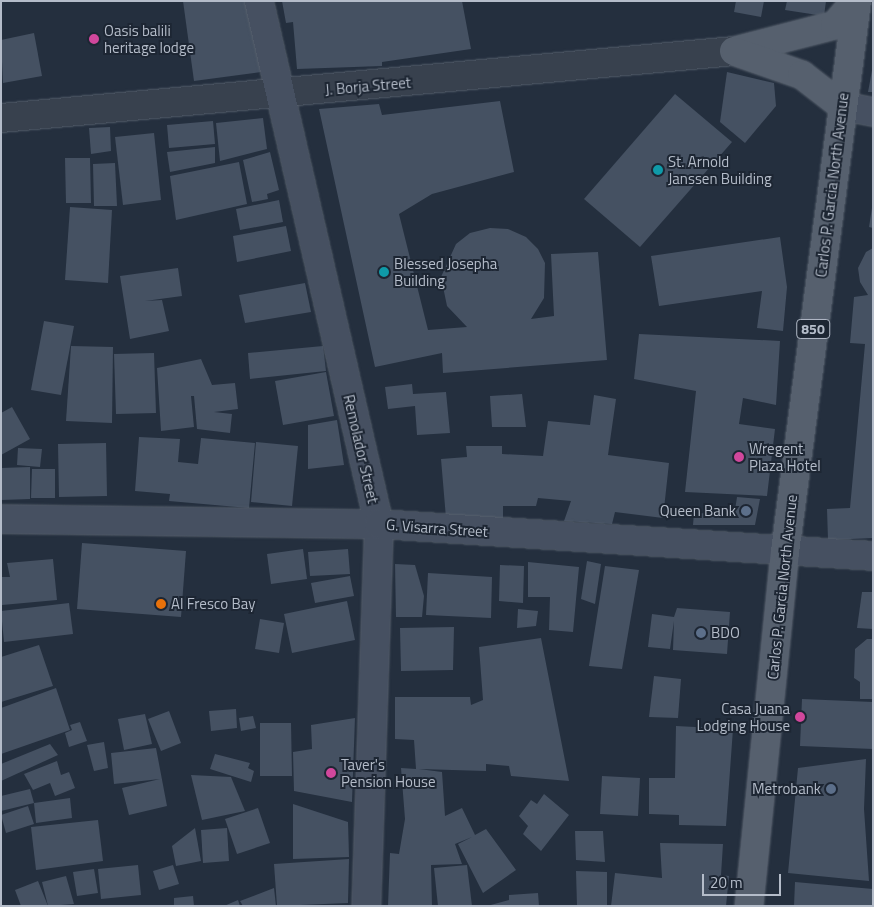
<!DOCTYPE html>
<style>
body{margin:0}
#map{position:relative;width:874px;height:907px;overflow:hidden;background:#242f3e;font-family:"Titillium Web",sans-serif}
div>[style]{position:absolute}
.building>*{inset:0;background:#455162}
.roads{filter:drop-shadow(0 0 1px #565f6c) drop-shadow(0 0 1px #565f6c)}
.street>*{height:28px;margin:-14px;padding:0 14px;transform-origin:14px;border-radius:14px;background:#38414e}
.secondary>*{height:28px;margin:-14px;padding:0 14px;transform-origin:14px;border-radius:14px;background:#465061}
.primary>*{height:28px;margin:-14px;padding:0 14px;transform-origin:14px;border-radius:14px;background:#56606e}
.dots>*{width:14px;height:14px;translate:-50% -50%;box-sizing:border-box;border:2px solid #1d2633;border-radius:50%}
span{translate:-50% -50%;white-space:nowrap;text-align:center;line-height:1.15;-webkit-text-stroke:4px #1d2633;paint-order:stroke}
.shield-label span{padding:1px 4px;background:#1d2633;border:1px solid;border-radius:4px;-webkit-text-stroke-width:0}
.shield-label{font-size:14px;color:#b4bcc9;font-weight:700}
.poi-label{font-size:15px;color:#b4bcc9}
.left{translate:0 -50%;text-align:left}
.right{translate:-100% -50%;text-align:right}
.street-label{font-size:15px;color:#b4bcc9}
.frame{position:absolute;inset:0;border:2px solid #b4bcc9;pointer-events:none}
.scale{position:absolute;left:702px;top:874px;width:79px;height:22px;box-sizing:border-box;border:2px solid #b4bcc9;border-top:0;padding-left:6px;font-size:15px;line-height:18px;white-space:nowrap;color:#b4bcc9;-webkit-text-stroke:4px #1d2633;paint-order:stroke}
</style>
<div id="map">
<div class="building">
<div style="clip-path:polygon(183px 1px,251px 1px,261px 72px,194px 81px)"></div>
<div style="clip-path:polygon(282px 1px,462px 1px,471px 49px,382px 62px,382px 66px,297px 69px,293px 22px,286px 23px)"></div>
<div style="clip-path:polygon(736px 1px,764px 1px,761px 17px,734px 12px)"></div>
<div style="clip-path:polygon(787px 1px,826px 1px,824px 16px,785px 10px)"></div>
<div style="clip-path:polygon(34px 33px,42px 76px,3px 83px,1px 40px)"></div>
<div style="clip-path:polygon(873px 65px,873px 92px,868px 92px)"></div>
<div style="clip-path:polygon(727px 72px,774px 83px,776px 106px,745px 143px,720px 122px)"></div>
<div style="clip-path:polygon(675px 94px,732px 142px,640px 247px,584px 199px)"></div>
<div style="clip-path:polygon(500px 101px,514px 172px,432px 194px,399px 214px,428px 330px,467px 327px,447px 306px,441px 277px,456px 244px,470px 233px,490px 228px,508px 229px,526px 237px,538px 249px,545px 263px,544px 298px,531px 319px,554px 316px,551px 254px,598px 252px,607px 360px,443px 373px,442px 353px,375px 367px,319px 109px,379px 104px,382px 115px)"></div>
<div style="clip-path:polygon(263px 118px,267px 149px,220px 161px,216px 123px)"></div>
<div style="clip-path:polygon(213px 121px,215px 144px,169px 148px,167px 125px)"></div>
<div style="clip-path:polygon(110px 127px,111px 151px,91px 154px,89px 128px)"></div>
<div style="clip-path:polygon(154px 133px,161px 200px,123px 205px,115px 137px)"></div>
<div style="clip-path:polygon(215px 147px,215px 163px,170px 172px,167px 152px)"></div>
<div style="clip-path:polygon(270px 152px,279px 190px,267px 194px,268px 199px,252px 202px,243px 160px)"></div>
<div style="clip-path:polygon(65px 158px,90px 158px,91px 203px,66px 203px)"></div>
<div style="clip-path:polygon(239px 162px,247px 204px,176px 220px,170px 176px)"></div>
<div style="clip-path:polygon(115px 163px,117px 206px,94px 206px,93px 164px)"></div>
<div style="clip-path:polygon(279px 200px,283px 222px,240px 230px,236px 209px)"></div>
<div style="clip-path:polygon(70px 207px,112px 210px,108px 283px,65px 280px)"></div>
<div style="clip-path:polygon(872px 208px,873px 228px,869px 227px)"></div>
<div style="clip-path:polygon(286px 226px,291px 251px,237px 262px,233px 236px)"></div>
<div style="clip-path:polygon(780px 237px,787px 287px,783px 331px,757px 328px,762px 291px,659px 306px,651px 256px)"></div>
<div style="clip-path:polygon(873px 248px,873px 538px,828px 540px,827px 509px,850px 508px,865px 344px,850px 343px,854px 297px,868px 295px,860px 282px,858px 268px,866px 252px)"></div>
<div style="clip-path:polygon(178px 268px,182px 296px,145px 301px,162px 300px,169px 331px,130px 339px,120px 276px)"></div>
<div style="clip-path:polygon(305px 283px,311px 312px,245px 323px,239px 295px)"></div>
<div style="clip-path:polygon(44px 321px,74px 326px,61px 395px,31px 390px)"></div>
<div style="clip-path:polygon(639px 334px,780px 341px,776px 405px,743px 398px,739px 424px,775px 429px,767px 496px,685px 492px,696px 391px,634px 379px)"></div>
<div style="clip-path:polygon(71px 346px,113px 347px,112px 423px,66px 421px)"></div>
<div style="clip-path:polygon(323px 346px,326px 371px,250px 379px,248px 353px)"></div>
<div style="clip-path:polygon(154px 353px,156px 413px,116px 414px,114px 354px)"></div>
<div style="clip-path:polygon(201px 359px,212px 385px,235px 383px,238px 409px,214px 412px,232px 414px,230px 433px,197px 429px,194px 396px,191px 396px,194px 427px,161px 431px,157px 368px)"></div>
<div style="clip-path:polygon(326px 372px,334px 416px,283px 425px,275px 381px)"></div>
<div style="clip-path:polygon(412px 384px,413px 394px,446px 392px,450px 433px,417px 435px,415px 406px,388px 409px,385px 387px)"></div>
<div style="clip-path:polygon(522px 394px,526px 427px,492px 427px,490px 396px)"></div>
<div style="clip-path:polygon(594px 395px,616px 399px,608px 455px,669px 463px,663px 518px,615px 512px,612px 524px,564px 521px,571px 501px,538px 498px,536px 506px,503px 506px,503px 520px,446px 518px,441px 459px,467px 457px,466px 446px,502px 446px,502px 454px,543px 456px,548px 421px,590px 425px)"></div>
<div style="clip-path:polygon(12px 407px,30px 439px,1px 455px,1px 413px)"></div>
<div style="clip-path:polygon(337px 420px,344px 465px,308px 469px,308px 425px)"></div>
<div style="clip-path:polygon(139px 437px,180px 439px,178px 462px,198px 464px,201px 438px,255px 443px,249px 508px,169px 501px,170px 494px,135px 491px)"></div>
<div style="clip-path:polygon(256px 442px,298px 446px,292px 506px,251px 502px)"></div>
<div style="clip-path:polygon(106px 443px,107px 496px,59px 497px,58px 444px)"></div>
<div style="clip-path:polygon(18px 448px,42px 449px,40px 467px,17px 465px)"></div>
<div style="clip-path:polygon(30px 467px,30px 499px,1px 500px,1px 468px)"></div>
<div style="clip-path:polygon(32px 469px,55px 469px,55px 498px,31px 498px)"></div>
<div style="clip-path:polygon(737px 497px,760px 499px,755px 525px,693px 525px,694px 513px,725px 514px,735px 510px)"></div>
<div style="clip-path:polygon(82px 543px,186px 551px,181px 617px,77px 609px)"></div>
<div style="clip-path:polygon(303px 549px,307px 579px,271px 584px,267px 554px)"></div>
<div style="clip-path:polygon(348px 549px,350px 574px,310px 576px,308px 552px)"></div>
<div style="clip-path:polygon(53px 559px,57px 600px,2px 605px,2px 577px,10px 577px,7px 563px)"></div>
<div style="clip-path:polygon(587px 561px,601px 564px,595px 604px,581px 599px)"></div>
<div style="clip-path:polygon(528px 562px,579px 567px,573px 632px,549px 630px,550px 597px,528px 597px)"></div>
<div style="clip-path:polygon(395px 564px,415px 565px,424px 596px,422px 617px,396px 617px)"></div>
<div style="clip-path:polygon(500px 565px,524px 566px,523px 603px,499px 601px)"></div>
<div style="clip-path:polygon(605px 566px,639px 570px,622px 669px,589px 666px)"></div>
<div style="clip-path:polygon(428px 573px,492px 577px,491px 618px,426px 615px)"></div>
<div style="clip-path:polygon(350px 576px,354px 596px,315px 603px,311px 583px)"></div>
<div style="clip-path:polygon(862px 592px,873px 592px,873px 629px,857px 628px)"></div>
<div style="clip-path:polygon(347px 601px,355px 640px,292px 653px,284px 614px)"></div>
<div style="clip-path:polygon(69px 603px,73px 634px,4px 642px,1px 611px)"></div>
<div style="clip-path:polygon(677px 608px,730px 612px,727px 654px,673px 650px,674px 621px,670px 649px,648px 647px,652px 614px,674px 617px)"></div>
<div style="clip-path:polygon(518px 609px,538px 611px,536px 626px,517px 628px)"></div>
<div style="clip-path:polygon(260px 619px,284px 623px,279px 653px,255px 649px)"></div>
<div style="clip-path:polygon(454px 627px,453px 670px,401px 671px,400px 628px)"></div>
<div style="clip-path:polygon(541px 638px,569px 781px,511px 776px,509px 766px,486px 764px,486px 771px,419px 769px,442px 772px,445px 816px,462px 808px,475px 835px,486px 829px,516px 870px,483px 893px,458px 844px,472px 837px,455px 844px,462px 864px,431px 865px,432px 906px,388px 906px,390px 853px,399px 854px,405px 819px,401px 768px,416px 769px,414px 740px,395px 739px,395px 697px,470px 697px,471px 705px,483px 700px,479px 647px)"></div>
<div style="clip-path:polygon(867px 639px,873px 639px,873px 699px,860px 699px,860px 682px,854px 678px,855px 649px)"></div>
<div style="clip-path:polygon(39px 645px,53px 686px,1px 702px,1px 657px)"></div>
<div style="clip-path:polygon(654px 676px,681px 679px,678px 718px,649px 717px)"></div>
<div style="clip-path:polygon(56px 688px,70px 730px,1px 754px,1px 708px)"></div>
<div style="clip-path:polygon(802px 699px,873px 702px,873px 749px,800px 746px)"></div>
<div style="clip-path:polygon(236px 709px,237px 728px,211px 731px,209px 711px)"></div>
<div style="clip-path:polygon(169px 711px,181px 743px,161px 751px,148px 719px)"></div>
<div style="clip-path:polygon(145px 714px,152px 744px,124px 750px,118px 719px)"></div>
<div style="clip-path:polygon(253px 716px,256px 728px,241px 731px,239px 718px)"></div>
<div style="clip-path:polygon(355px 718px,352px 802px,294px 791px,293px 752px,312px 749px,311px 725px)"></div>
<div style="clip-path:polygon(80px 722px,87px 741px,69px 747px,65px 733px,72px 730px,70px 725px)"></div>
<div style="clip-path:polygon(260px 723px,291px 723px,292px 776px,260px 776px)"></div>
<div style="clip-path:polygon(676px 726px,733px 729px,726px 826px,679px 825px,679px 815px,649px 814px,649px 778px,675px 778px)"></div>
<div style="clip-path:polygon(104px 742px,108px 768px,94px 771px,87px 745px)"></div>
<div style="clip-path:polygon(50px 744px,58px 755px,1px 781px,1px 764px)"></div>
<div style="clip-path:polygon(156px 748px,167px 806px,129px 815px,122px 788px,160px 779px,114px 784px,111px 753px)"></div>
<div style="clip-path:polygon(215px 754px,250px 763px,248px 768px,254px 771px,251px 782px,210px 769px)"></div>
<div style="clip-path:polygon(866px 759px,864px 809px,869px 881px,788px 873px,798px 768px)"></div>
<div style="clip-path:polygon(57px 761px,61px 775px,69px 772px,75px 788px,55px 796px,50px 783px,33px 790px,24px 774px)"></div>
<div style="clip-path:polygon(191px 775px,231px 777px,245px 811px,202px 820px)"></div>
<div style="clip-path:polygon(602px 776px,640px 778px,638px 816px,600px 814px)"></div>
<div style="clip-path:polygon(30px 789px,34px 803px,1px 811px,1px 796px)"></div>
<div style="clip-path:polygon(544px 794px,569px 815px,541px 851px,523px 834px,528px 826px,519px 816px,531px 800px,537px 804px)"></div>
<div style="clip-path:polygon(70px 798px,72px 818px,36px 823px,34px 803px)"></div>
<div style="clip-path:polygon(293px 804px,348px 822px,349px 857px,293px 859px)"></div>
<div style="clip-path:polygon(28px 806px,34px 824px,6px 833px,1px 815px)"></div>
<div style="clip-path:polygon(258px 808px,270px 843px,237px 854px,225px 819px)"></div>
<div style="clip-path:polygon(98px 820px,103px 861px,36px 870px,31px 827px)"></div>
<div style="clip-path:polygon(195px 828px,201px 861px,176px 866px,172px 846px)"></div>
<div style="clip-path:polygon(227px 828px,229px 861px,203px 863px,201px 830px)"></div>
<div style="clip-path:polygon(575px 831px,603px 831px,605px 862px,576px 860px)"></div>
<div style="clip-path:polygon(660px 843px,723px 844px,721px 875px,729px 876px,726px 906px,611px 906px,615px 873px,662px 878px)"></div>
<div style="clip-path:polygon(349px 859px,348px 903px,277px 906px,274px 864px)"></div>
<div style="clip-path:polygon(138px 865px,141px 895px,101px 899px,98px 869px)"></div>
<div style="clip-path:polygon(173px 865px,179px 884px,159px 890px,153px 871px)"></div>
<div style="clip-path:polygon(467px 865px,472px 906px,438px 906px,434px 868px)"></div>
<div style="clip-path:polygon(94px 869px,98px 893px,77px 896px,73px 872px)"></div>
<div style="clip-path:polygon(576px 871px,607px 872px,607px 906px,577px 906px)"></div>
<div style="clip-path:polygon(66px 876px,74px 904px,48px 906px,42px 882px)"></div>
<div style="clip-path:polygon(38px 881px,48px 906px,21px 906px,15px 890px)"></div>
<div style="clip-path:polygon(795px 882px,873px 889px,873px 906px,794px 906px)"></div>
<div style="clip-path:polygon(274px 888px,276px 906px,243px 906px,240px 901px)"></div>
<div style="clip-path:polygon(538px 893px,539px 906px,487px 906px,509px 900px,509px 895px)"></div>
<div style="clip-path:polygon(193px 896px,194px 906px,174px 906px,174px 898px)"></div>
<div style="clip-path:polygon(238px 900px,240px 906px,224px 906px)"></div>
</div>
<div class="roads">
<div class="street">
<div style="left:1px;top:118px;width:736px;rotate:-5.22deg"></div>
</div>
<div class="secondary">
<div style="left:259px;top:1px;width:537px;rotate:77.08deg"></div>
<div style="left:379px;top:524px;width:382px;rotate:91.9deg"></div>
<div style="left:842px;top:106px;width:32px;rotate:11deg"></div>
<div style="left:1px;top:519px;width:378px;rotate:0.8deg"></div>
<div style="left:379px;top:524px;width:495px;rotate:3.7deg"></div>
</div>
<div class="primary">
<div style="left:734px;top:51px;width:104px;rotate:-14.4deg"></div>
<div style="left:835px;top:25px;width:31px;rotate:-50deg"></div>
<div style="left:736px;top:52px;width:70px;rotate:19.2deg"></div>
<div style="left:802px;top:75px;width:51px;rotate:37.8deg"></div>
<div style="left:749px;top:906px;width:356px;rotate:-84.2deg"></div>
<div style="left:785px;top:552px;width:556px;rotate:-82.56deg"></div>
</div>
</div>
<div class="dots">
<div style="left:94px;top:39px;background:#d1479c"></div>
<div style="left:658px;top:170px;background:#0f9aa8"></div>
<div style="left:384px;top:272px;background:#0f9aa8"></div>
<div style="left:739px;top:457px;background:#d1479c"></div>
<div style="left:746px;top:511px;background:#5c6f8a"></div>
<div style="left:161px;top:604px;background:#e8710a"></div>
<div style="left:701px;top:633px;background:#5c6f8a"></div>
<div style="left:800px;top:717px;background:#d1479c"></div>
<div style="left:331px;top:773px;background:#d1479c"></div>
<div style="left:831px;top:789px;background:#5c6f8a"></div>
</div>
<div class="shield-label">
<span style="left:813px;top:329px">850</span>
</div>
<div class="poi-label">
<span class="left" style="left:104px;top:39px">Oasis balili<br>heritage lodge</span>
<span class="left" style="left:668px;top:170px">St. Arnold<br>Janssen Building</span>
<span class="left" style="left:394px;top:272px">Blessed Josepha<br>Building</span>
<span class="left" style="left:749px;top:457px">Wregent<br>Plaza Hotel</span>
<span class="right" style="left:736px;top:511px">Queen Bank</span>
<span class="left" style="left:171px;top:604px">Al Fresco Bay</span>
<span class="left" style="left:711px;top:633px">BDO</span>
<span class="right" style="left:790px;top:717px">Casa Juana<br>Lodging House</span>
<span class="left" style="left:341px;top:773px">Taver's<br>Pension House</span>
<span class="right" style="left:821px;top:789px">Metrobank</span>
</div>
<div class="street-label">
<span style="left:368px;top:86px;rotate:-5deg">J. Borja Street</span>
<span style="left:832px;top:185px;rotate:-83deg">Carlos P. Garcia North Avenue</span>
<span style="left:361px;top:449px;rotate:77deg">Remolador Street</span>
<span style="left:437px;top:528px;rotate:4deg">G. Visarra Street</span>
<span style="left:782px;top:587px;rotate:-84deg">Carlos P. Garcia North Avenue</span>
</div>
<div class="frame"></div>
<div class="scale">20 m</div>
</div>
